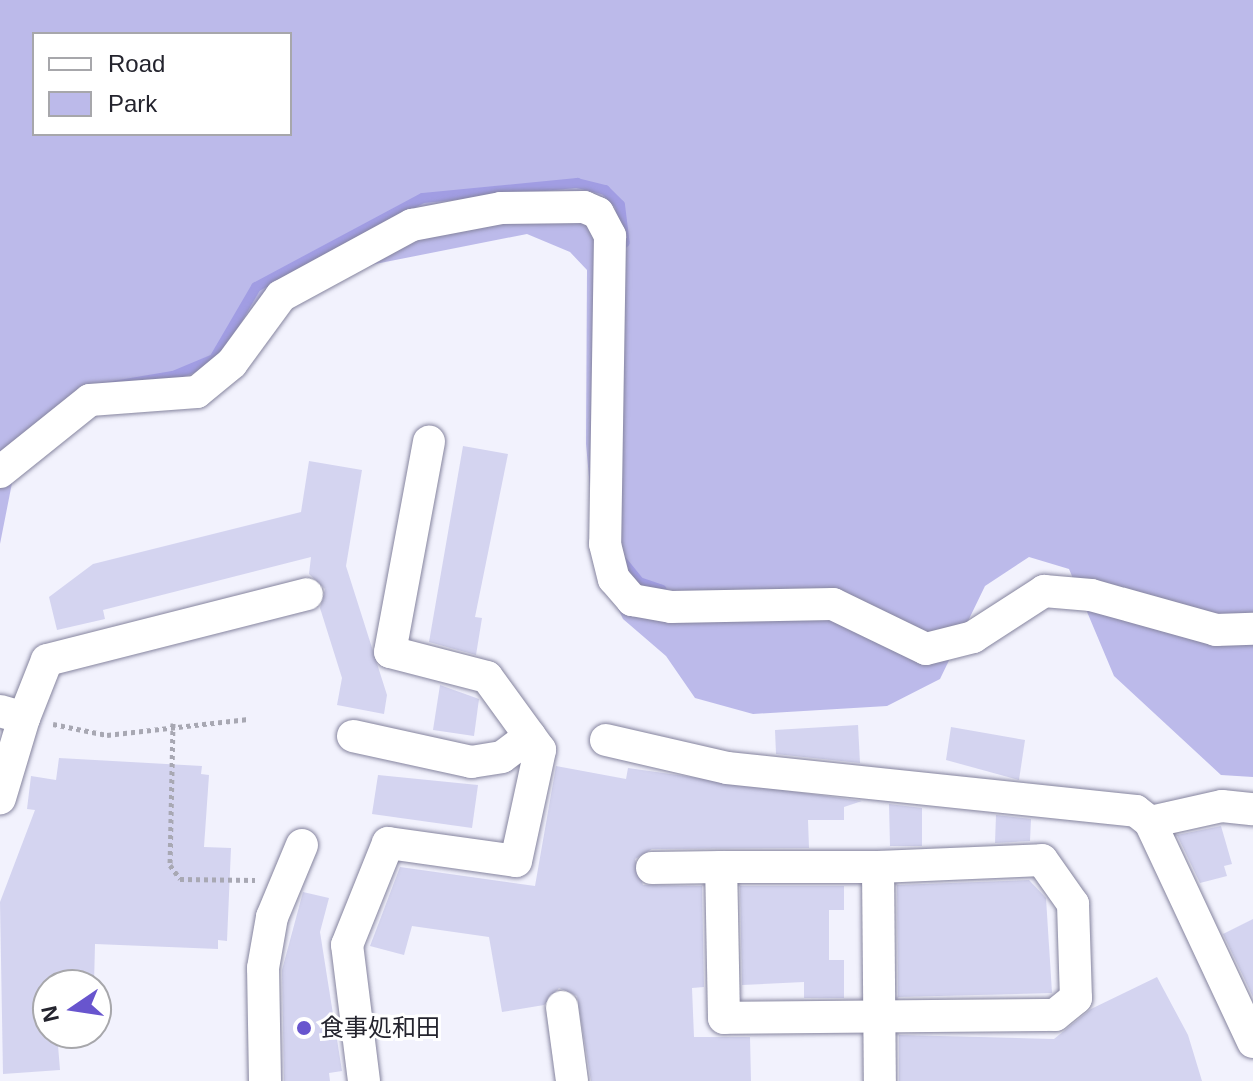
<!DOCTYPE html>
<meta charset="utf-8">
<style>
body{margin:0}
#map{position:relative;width:1253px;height:1081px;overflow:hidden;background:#f2f2fd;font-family:Helvetica,"Noto Sans JP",sans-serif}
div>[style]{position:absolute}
.green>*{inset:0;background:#bcbaea}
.stream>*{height:10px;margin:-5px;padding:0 5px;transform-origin:5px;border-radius:5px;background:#a19de3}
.building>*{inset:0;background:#d4d4f0}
.path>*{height:5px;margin-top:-2.5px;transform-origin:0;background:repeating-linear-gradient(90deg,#a8a8b3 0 4px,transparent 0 8px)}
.roads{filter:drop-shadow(0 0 2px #85849e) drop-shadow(0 0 2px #85849e)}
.street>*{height:32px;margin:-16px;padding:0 16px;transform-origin:16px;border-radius:16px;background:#fff}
.dots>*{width:22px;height:22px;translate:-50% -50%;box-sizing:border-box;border:4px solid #fff;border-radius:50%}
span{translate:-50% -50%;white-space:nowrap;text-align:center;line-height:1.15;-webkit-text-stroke:6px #fff;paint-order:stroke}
.poi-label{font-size:24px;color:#24242e}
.left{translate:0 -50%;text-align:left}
.legend{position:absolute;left:32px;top:32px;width:260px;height:104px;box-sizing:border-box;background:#fff;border:2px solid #a7a7ab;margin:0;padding:10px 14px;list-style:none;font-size:24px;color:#24242e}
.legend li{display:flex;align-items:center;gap:16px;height:40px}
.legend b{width:40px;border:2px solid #a7a7ab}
.north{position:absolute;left:32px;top:969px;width:80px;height:80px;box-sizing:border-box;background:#fff;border:2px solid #a7a7ab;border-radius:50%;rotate:257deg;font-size:22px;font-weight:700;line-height:32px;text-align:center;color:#24242e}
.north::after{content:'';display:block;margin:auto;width:28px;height:36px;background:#6855ce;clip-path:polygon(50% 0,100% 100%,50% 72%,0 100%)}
</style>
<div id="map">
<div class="green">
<div style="clip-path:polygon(evenodd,0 0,1253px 0,1253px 777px,1221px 775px,1114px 676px,1069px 569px,1029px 557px,985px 586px,940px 679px,887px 706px,753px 714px,695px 698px,666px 656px,623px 619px,597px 565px,586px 444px,587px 270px,570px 252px,527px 234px,375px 264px,276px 304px,215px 379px,82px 405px,12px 483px,0 544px,0 0,34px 34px,290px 34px,290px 134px,34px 134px,34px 34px)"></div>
</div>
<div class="stream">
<div style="left:84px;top:391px;width:90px;rotate:-9.6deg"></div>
<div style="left:173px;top:376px;width:44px;rotate:-22.5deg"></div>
<div style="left:214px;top:359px;width:83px;rotate:-59.7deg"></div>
<div style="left:256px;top:287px;width:189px;rotate:-28.1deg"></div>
<div style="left:423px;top:198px;width:155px;rotate:-5.6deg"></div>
<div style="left:577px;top:183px;width:29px;rotate:14deg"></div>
<div style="left:605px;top:190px;width:21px;rotate:45deg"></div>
<div style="left:620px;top:205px;width:38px;rotate:83deg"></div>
<div style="left:623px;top:562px;width:26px;rotate:51deg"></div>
<div style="left:639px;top:582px;width:24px;rotate:19deg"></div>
</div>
<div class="building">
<div style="clip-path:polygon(463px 446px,508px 454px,475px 617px,482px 618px,476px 655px,429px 642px)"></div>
<div style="clip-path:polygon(309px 461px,362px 470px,346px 566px,387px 695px,384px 714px,337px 705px,342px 678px,320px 608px,325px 589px,309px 574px,311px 557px,103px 610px,105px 619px,57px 630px,49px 597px,93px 564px,301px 512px)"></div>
<div style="clip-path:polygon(440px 685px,479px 699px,474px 736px,433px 730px)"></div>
<div style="clip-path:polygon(858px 725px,860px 763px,776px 754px,775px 730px)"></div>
<div style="clip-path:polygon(951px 727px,1025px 740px,1019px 780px,946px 760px)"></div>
<div style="clip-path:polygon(59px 758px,202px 766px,201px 774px,209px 775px,204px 847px,231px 848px,227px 941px,218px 940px,218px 949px,95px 944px,94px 984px,48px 985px,48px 1033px,57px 1033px,60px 1070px,3px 1074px,0 902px,35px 810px,27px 809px,31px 776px,56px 780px)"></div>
<div style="clip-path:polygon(556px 766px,626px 779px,628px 768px,862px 801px,844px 807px,844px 820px,808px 820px,809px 848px,652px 849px,635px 859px,643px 885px,702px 886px,704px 987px,692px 988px,694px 1037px,750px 1037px,751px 1081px,591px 1081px,577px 996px,559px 988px,544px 1005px,502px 1012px,489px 937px,412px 926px,404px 955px,370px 946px,400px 867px,535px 886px)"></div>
<div style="clip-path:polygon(378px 775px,478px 785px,472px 828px,372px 814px)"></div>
<div style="clip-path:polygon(889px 804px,922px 808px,922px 846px,890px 846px)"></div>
<div style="clip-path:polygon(996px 815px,1031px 819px,1030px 841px,995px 843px)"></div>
<div style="clip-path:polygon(1221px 826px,1232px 864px,1224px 866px,1227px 876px,1200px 883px,1177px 835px)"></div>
<div style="clip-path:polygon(1029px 880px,1046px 898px,1052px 993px,898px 997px,897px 885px)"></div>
<div style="clip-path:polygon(740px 886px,844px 886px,844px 910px,829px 910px,829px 960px,844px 960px,844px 998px,804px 998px,804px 982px,742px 985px)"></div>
<div style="clip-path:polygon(303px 892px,329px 898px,320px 932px,342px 1071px,329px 1073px,330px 1081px,284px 1081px,282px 970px)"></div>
<div style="clip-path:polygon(1253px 919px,1253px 997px,1223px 934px)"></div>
<div style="clip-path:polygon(1157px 977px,1188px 1035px,1202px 1081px,899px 1081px,899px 1035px,1054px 1039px,1091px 1009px)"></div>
</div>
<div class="path">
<div style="left:173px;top:723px;width:142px;rotate:91.2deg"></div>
<div style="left:170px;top:865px;width:17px;rotate:54deg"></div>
<div style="left:180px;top:879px;width:75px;rotate:0.8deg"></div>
<div style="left:53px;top:724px;width:55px;rotate:11.5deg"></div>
<div style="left:107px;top:735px;width:142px;rotate:-6.5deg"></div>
</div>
<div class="roads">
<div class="street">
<div style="left:0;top:472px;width:115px;rotate:-38.7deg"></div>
<div style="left:90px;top:400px;width:107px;rotate:-4.3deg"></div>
<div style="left:197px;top:392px;width:45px;rotate:-39.6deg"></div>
<div style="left:232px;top:363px;width:83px;rotate:-53.8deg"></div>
<div style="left:281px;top:296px;width:149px;rotate:-28.5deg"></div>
<div style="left:412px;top:225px;width:91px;rotate:-10.8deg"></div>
<div style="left:501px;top:208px;width:83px;rotate:-0.7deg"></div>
<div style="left:584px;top:207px;width:15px;rotate:23deg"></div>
<div style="left:598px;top:213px;width:26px;rotate:62deg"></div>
<div style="left:610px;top:236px;width:308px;rotate:90.9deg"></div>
<div style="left:605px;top:544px;width:36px;rotate:76deg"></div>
<div style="left:614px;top:579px;width:28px;rotate:49deg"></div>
<div style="left:632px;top:600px;width:40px;rotate:10deg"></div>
<div style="left:671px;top:607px;width:162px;rotate:-1.1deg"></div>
<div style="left:833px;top:604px;width:103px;rotate:25.8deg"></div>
<div style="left:926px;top:649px;width:49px;rotate:-14.3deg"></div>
<div style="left:973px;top:637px;width:85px;rotate:-32.9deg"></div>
<div style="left:1044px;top:591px;width:47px;rotate:4.9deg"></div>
<div style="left:1091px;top:595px;width:130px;rotate:15.6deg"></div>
<div style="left:1216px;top:630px;width:37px;rotate:-2deg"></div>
<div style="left:0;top:711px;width:25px;rotate:16deg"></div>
<div style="left:24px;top:718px;width:84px;rotate:106.7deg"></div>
<div style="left:24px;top:718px;width:62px;rotate:-68.4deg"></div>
<div style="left:47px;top:660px;width:268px;rotate:-14.2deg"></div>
<div style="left:353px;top:736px;width:121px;rotate:12.4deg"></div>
<div style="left:471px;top:762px;width:31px;rotate:-9deg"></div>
<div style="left:502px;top:757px;width:35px;rotate:-37deg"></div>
<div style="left:606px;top:740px;width:124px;rotate:13deg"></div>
<div style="left:727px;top:768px;width:411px;rotate:6deg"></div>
<div style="left:1136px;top:811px;width:18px;rotate:38deg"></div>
<div style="left:1150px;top:822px;width:243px;rotate:64.9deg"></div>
<div style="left:1150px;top:822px;width:74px;rotate:-12.5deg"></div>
<div style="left:1222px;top:806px;width:31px;rotate:6deg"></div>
<div style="left:878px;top:867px;width:214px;rotate:89.5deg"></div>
<div style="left:652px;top:868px;width:69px;rotate:-0.8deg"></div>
<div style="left:721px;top:867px;width:157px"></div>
<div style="left:878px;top:867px;width:164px;rotate:-2.4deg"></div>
<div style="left:1042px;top:860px;width:54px;rotate:54.8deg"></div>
<div style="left:1073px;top:904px;width:94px;rotate:88.2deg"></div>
<div style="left:1076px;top:998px;width:27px;rotate:141deg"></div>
<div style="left:1055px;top:1015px;width:331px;rotate:179.5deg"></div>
<div style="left:724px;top:1018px;width:151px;rotate:-91.1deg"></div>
<div style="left:562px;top:1007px;width:75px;rotate:82.3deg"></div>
<div style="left:265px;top:1081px;width:113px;rotate:-91deg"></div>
<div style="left:263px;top:968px;width:52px;rotate:-80deg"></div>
<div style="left:272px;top:917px;width:78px;rotate:-67.4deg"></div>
<div style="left:364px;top:1081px;width:137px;rotate:-97.1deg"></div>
<div style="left:347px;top:945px;width:110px;rotate:-68.1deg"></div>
<div style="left:388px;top:843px;width:129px;rotate:8deg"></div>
<div style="left:516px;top:861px;width:114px;rotate:-77.8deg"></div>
<div style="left:540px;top:750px;width:90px;rotate:-126deg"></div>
<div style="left:487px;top:677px;width:100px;rotate:-165.5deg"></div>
<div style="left:390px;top:652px;width:214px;rotate:-79.5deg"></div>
</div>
</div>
<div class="dots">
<div style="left:304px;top:1028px;background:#6855ce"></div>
</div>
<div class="poi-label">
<span class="left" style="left:320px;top:1028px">食事処和田</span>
</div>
<ul class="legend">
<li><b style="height:10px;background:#fff"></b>Road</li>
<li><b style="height:22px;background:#bcbaea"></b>Park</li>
</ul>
<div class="north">N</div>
</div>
